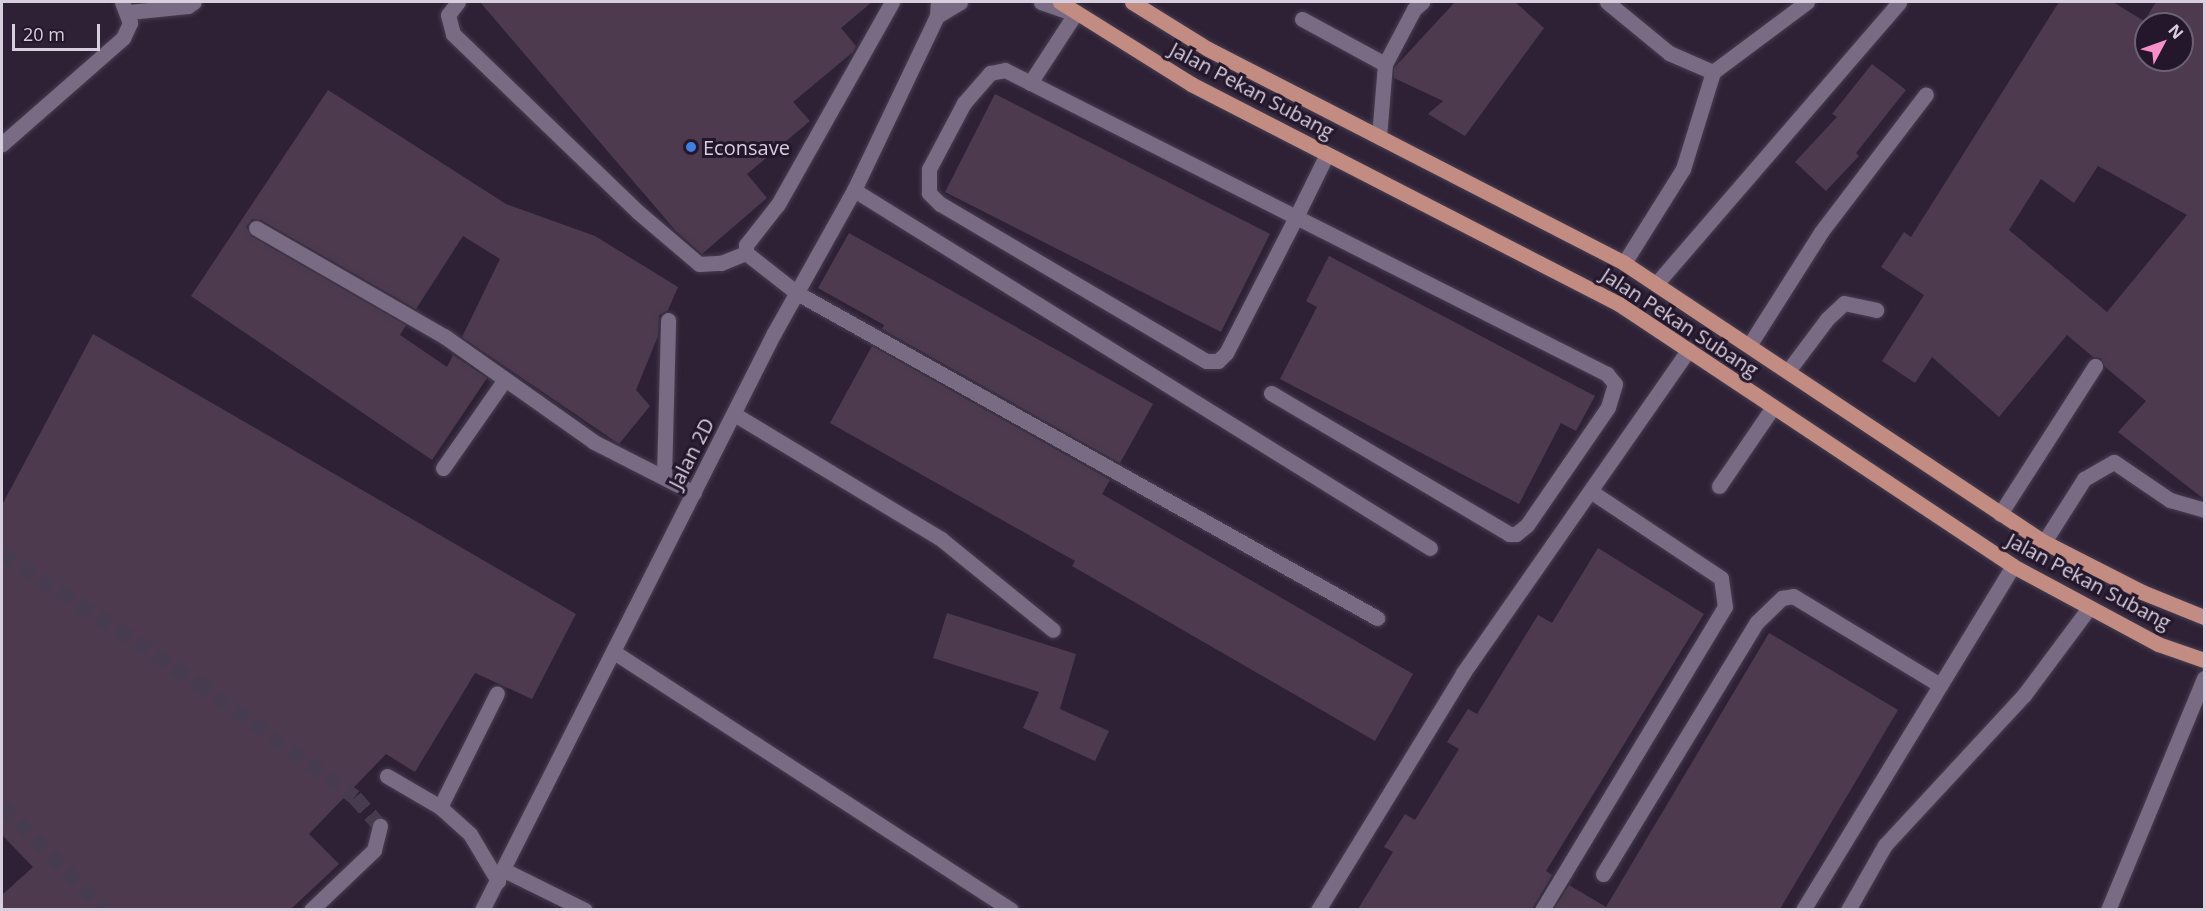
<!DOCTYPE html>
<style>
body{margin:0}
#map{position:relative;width:2206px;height:911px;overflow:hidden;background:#2e2136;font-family:"Open Sans",sans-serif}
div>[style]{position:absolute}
.building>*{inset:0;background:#4d3a4f}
.minor-tunnel>*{height:15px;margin-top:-7.5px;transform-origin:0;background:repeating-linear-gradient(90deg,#473b4f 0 15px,transparent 0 23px)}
.roads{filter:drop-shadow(0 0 2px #483d4f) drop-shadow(0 0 2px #483d4f)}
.minor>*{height:15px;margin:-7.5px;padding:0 7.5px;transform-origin:7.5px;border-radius:7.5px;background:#7a6b85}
.major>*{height:15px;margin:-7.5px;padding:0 7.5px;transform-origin:7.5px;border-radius:7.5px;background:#c38c83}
.dots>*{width:16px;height:16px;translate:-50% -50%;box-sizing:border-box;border:3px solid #24172c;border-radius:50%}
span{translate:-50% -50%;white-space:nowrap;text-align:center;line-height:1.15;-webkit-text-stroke:6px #24172c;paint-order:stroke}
.street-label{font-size:20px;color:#d7cfdd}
.poi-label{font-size:20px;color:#d7cfdd}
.left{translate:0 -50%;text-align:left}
.frame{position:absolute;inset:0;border:3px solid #d7cfdd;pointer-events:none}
.north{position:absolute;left:2134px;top:12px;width:60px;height:60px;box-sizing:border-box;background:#24172c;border:2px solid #6c6173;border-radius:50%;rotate:49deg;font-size:16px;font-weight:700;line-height:24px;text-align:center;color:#d7cfdd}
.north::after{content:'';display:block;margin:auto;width:21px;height:27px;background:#f98fc8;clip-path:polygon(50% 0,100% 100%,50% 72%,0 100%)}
.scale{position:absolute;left:12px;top:24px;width:88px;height:27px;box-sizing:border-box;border:3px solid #d7cfdd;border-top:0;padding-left:8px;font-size:18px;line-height:21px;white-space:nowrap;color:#d7cfdd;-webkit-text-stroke:4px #24172c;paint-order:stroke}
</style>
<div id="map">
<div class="building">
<div style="clip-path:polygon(480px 2px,872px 2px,841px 28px,856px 46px,853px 52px,793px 102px,810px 121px,747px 174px,767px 198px,702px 254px,675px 230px)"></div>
<div style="clip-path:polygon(1455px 2px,1515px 2px,1544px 28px,1465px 136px,1428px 114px,1443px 101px,1394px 78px,1394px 68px)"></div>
<div style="clip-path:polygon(evenodd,2059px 2px,2113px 2px,2144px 21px,2156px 2px,2205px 2px,2205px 500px,2118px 432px,2146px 401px,2105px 367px,2101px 358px,2093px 357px,2067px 335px,1999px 417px,1932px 357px,1915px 383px,1882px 361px,1924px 295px,1881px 267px,1904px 232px,1911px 237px,2059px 2px,2146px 24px,2182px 24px,2182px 60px,2146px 60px,2146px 24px,2059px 2px,2098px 166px,2187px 215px,2107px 312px,2009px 230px,2041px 179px,2074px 203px,2098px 166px)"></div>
<div style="clip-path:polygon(1872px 64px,1906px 90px,1856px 153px,1859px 156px,1826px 191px,1795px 162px,1837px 117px,1832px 114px)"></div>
<div style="clip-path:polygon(328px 90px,506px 204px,595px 236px,678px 287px,668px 310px,659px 315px,658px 336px,636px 390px,650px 406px,619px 444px,462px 337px,500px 259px,463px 236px,416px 309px,261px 220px,252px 219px,246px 227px,251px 236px,406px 325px,400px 335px,447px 367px,453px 355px,487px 378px,432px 460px,191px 296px)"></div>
<div style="clip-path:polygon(995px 94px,1270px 234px,1221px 332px,945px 192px)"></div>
<div style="clip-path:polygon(849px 233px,1153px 404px,1120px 463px,882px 329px,884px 325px,818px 288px)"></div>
<div style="clip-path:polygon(1329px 256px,1595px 396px,1576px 431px,1561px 423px,1519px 504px,1280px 379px,1317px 307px,1306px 301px)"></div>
<div style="clip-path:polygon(93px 334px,576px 614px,532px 699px,475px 673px,415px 772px,386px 754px,309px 834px,339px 864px,291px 909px,2px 909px,2px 895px,33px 867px,2px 835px,2px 505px)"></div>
<div style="clip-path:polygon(872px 346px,1110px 480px,1102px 494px,1413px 674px,1375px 741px,1072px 566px,1075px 561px,830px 423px)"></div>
<div style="clip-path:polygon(1598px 548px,1704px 614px,1546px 871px,1552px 875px,1532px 909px,1358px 909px,1393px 852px,1384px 847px,1405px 814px,1415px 820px,1459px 749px,1447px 742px,1468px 709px,1477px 714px,1538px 615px,1552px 623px)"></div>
<div style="clip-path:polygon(947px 613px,1076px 654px,1060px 709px,1109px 731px,1095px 761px,1023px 728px,1039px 692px,933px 658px)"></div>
<div style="clip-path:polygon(1769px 633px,1898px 710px,1780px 909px,1554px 909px,1569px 885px,1606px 907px)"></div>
</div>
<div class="minor-tunnel">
<div style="left:2px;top:553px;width:234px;rotate:33.5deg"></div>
<div style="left:197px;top:682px;width:195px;rotate:36deg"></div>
<div style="left:355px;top:797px;width:38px;rotate:49deg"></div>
<div style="left:2px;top:805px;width:147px;rotate:45.6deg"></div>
</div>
<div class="roads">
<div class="minor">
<div style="left:458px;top:2px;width:16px;rotate:128deg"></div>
<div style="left:448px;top:15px;width:20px;rotate:75deg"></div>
<div style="left:453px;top:34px;width:257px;rotate:43.9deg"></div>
<div style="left:638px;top:212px;width:80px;rotate:40.4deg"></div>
<div style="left:699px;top:264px;width:22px;rotate:-3deg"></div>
<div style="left:721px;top:263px;width:27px;rotate:-22deg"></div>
<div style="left:892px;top:2px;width:232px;rotate:119.4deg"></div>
<div style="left:778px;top:204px;width:52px;rotate:128deg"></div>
<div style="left:746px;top:245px;width:8px;rotate:90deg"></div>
<div style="left:746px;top:253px;width:65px;rotate:38.1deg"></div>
<div style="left:797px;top:293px;width:665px;rotate:29.26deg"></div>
<div style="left:1607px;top:2px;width:80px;rotate:39.4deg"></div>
<div style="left:1669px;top:53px;width:48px;rotate:23.4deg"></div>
<div style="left:129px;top:12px;width:59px;rotate:-5.8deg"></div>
<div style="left:188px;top:6px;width:7px;rotate:-34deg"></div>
<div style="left:937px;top:16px;width:27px;rotate:-31deg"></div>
<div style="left:1302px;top:19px;width:94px;rotate:28.5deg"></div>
<div style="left:1005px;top:70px;width:326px;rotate:26.8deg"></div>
<div style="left:1296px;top:217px;width:153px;rotate:117.2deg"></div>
<div style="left:1226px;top:353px;width:11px;rotate:135deg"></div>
<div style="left:1218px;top:361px;width:12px;rotate:180deg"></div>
<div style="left:1206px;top:361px;width:309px;rotate:-149.4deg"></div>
<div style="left:940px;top:204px;width:16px;rotate:-135deg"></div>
<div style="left:929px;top:193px;width:24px;rotate:-90deg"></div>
<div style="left:929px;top:169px;width:75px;rotate:-62.1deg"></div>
<div style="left:964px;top:103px;width:40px;rotate:-49deg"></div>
<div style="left:990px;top:73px;width:15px;rotate:-11deg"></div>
<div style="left:1030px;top:83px;width:82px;rotate:-56.9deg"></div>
<div style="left:1075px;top:14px;width:36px;rotate:-161deg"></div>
<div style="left:1379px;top:137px;width:73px;rotate:-85.3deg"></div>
<div style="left:1385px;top:64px;width:62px;rotate:-62.2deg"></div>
<div style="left:1414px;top:9px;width:11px;rotate:-41deg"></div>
<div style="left:2px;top:144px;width:161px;rotate:-41.2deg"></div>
<div style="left:123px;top:38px;width:17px;rotate:-65deg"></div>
<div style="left:130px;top:23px;width:22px;rotate:-111deg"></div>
<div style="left:854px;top:190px;width:678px;rotate:31.86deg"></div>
<div style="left:256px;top:228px;width:217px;rotate:29.9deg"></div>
<div style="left:444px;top:336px;width:184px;rotate:35.2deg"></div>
<div style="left:594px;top:442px;width:112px;rotate:27deg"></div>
<div style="left:1624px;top:263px;width:111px;rotate:-57.9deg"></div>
<div style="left:1683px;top:169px;width:102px;rotate:-72.8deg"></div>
<div style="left:1713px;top:72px;width:117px;rotate:-36.7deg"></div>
<div style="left:1656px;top:284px;width:372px;rotate:-49.2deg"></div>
<div style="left:1750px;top:344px;width:133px;rotate:-57.6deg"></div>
<div style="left:1821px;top:232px;width:173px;rotate:-52.7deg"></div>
<div style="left:1788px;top:371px;width:65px;rotate:-53.1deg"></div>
<div style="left:1827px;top:319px;width:23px;rotate:-43deg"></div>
<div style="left:1844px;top:303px;width:33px;rotate:12deg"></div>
<div style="left:1271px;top:393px;width:277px;rotate:30.6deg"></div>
<div style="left:1509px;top:534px;width:7px"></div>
<div style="left:1516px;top:534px;width:14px;rotate:-39deg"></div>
<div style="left:1527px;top:525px;width:143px;rotate:-55.5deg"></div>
<div style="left:1608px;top:407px;width:24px;rotate:-73deg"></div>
<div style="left:1615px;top:384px;width:13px;rotate:-129deg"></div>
<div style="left:1607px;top:374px;width:348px;rotate:-153.2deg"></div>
<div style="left:1296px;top:217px;width:70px;rotate:-63.8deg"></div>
<div style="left:734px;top:414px;width:242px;rotate:31.1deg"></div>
<div style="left:941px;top:539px;width:144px;rotate:39.1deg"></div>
<div style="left:443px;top:468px;width:108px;rotate:-55.1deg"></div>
<div style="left:664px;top:477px;width:157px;rotate:-88.5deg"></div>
<div style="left:1719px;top:486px;width:96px;rotate:-55.6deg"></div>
<div style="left:2000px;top:514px;width:176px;rotate:-57.3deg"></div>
<div style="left:2044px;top:542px;width:75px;rotate:-57.6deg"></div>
<div style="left:2084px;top:479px;width:34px;rotate:-30deg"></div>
<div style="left:2114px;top:462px;width:68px;rotate:34.2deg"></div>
<div style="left:2170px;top:500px;width:35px;rotate:16deg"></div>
<div style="left:614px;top:652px;width:473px;rotate:33deg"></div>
<div style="left:387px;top:776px;width:61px;rotate:30.3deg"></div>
<div style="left:440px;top:807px;width:40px;rotate:42deg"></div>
<div style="left:470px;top:834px;width:55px;rotate:59.2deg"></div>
<div style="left:440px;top:807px;width:127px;rotate:-63.4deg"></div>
<div style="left:504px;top:870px;width:90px;rotate:26.3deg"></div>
<div style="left:1603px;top:874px;width:295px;rotate:-58.6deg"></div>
<div style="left:1757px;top:622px;width:35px;rotate:-44deg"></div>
<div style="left:1782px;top:598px;width:11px;rotate:-10deg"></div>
<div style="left:1793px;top:596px;width:172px;rotate:31.2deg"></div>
<div style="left:311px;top:910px;width:87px;rotate:-43.6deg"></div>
<div style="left:374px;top:850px;width:25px;rotate:-76deg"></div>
<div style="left:482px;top:910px;width:647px;rotate:-63.16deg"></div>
<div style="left:774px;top:333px;width:164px;rotate:-60.8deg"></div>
<div style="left:854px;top:190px;width:193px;rotate:-64.5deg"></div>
<div style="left:937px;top:16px;width:14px;rotate:-86deg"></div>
<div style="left:1318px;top:910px;width:278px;rotate:-58.5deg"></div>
<div style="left:1463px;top:673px;width:394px;rotate:-55.1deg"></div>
<div style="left:1542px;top:910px;width:354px;rotate:-58.9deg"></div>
<div style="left:1725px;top:607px;width:29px;rotate:-98deg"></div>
<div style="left:1721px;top:578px;width:157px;rotate:-146.4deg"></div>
<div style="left:1803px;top:910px;width:403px;rotate:-58.6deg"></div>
<div style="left:1848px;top:910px;width:75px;rotate:-60.4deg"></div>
<div style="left:1885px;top:845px;width:205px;rotate:-47.2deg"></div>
<div style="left:2024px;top:695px;width:107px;rotate:-53.3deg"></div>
<div style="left:2108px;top:910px;width:251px;rotate:-67.5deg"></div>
</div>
<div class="major">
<div style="left:1060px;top:2px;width:155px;rotate:32deg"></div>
<div style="left:1191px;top:84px;width:481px;rotate:27.2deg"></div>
<div style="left:1619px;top:304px;width:473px;rotate:33.6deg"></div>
<div style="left:2013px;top:566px;width:165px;rotate:28.3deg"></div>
<div style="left:2158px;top:644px;width:49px;rotate:19.2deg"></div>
<div style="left:1132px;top:2px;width:89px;rotate:31.7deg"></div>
<div style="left:1208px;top:49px;width:468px;rotate:27.2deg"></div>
<div style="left:1624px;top:263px;width:504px;rotate:33.6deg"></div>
<div style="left:2044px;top:542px;width:110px;rotate:27deg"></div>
<div style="left:2142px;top:592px;width:67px;rotate:22deg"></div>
</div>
</div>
<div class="dots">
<div style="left:691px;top:147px;background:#3f7fe0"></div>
</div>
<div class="street-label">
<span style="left:1252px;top:90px;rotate:28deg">Jalan Pekan Subang</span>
<span style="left:1680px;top:322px;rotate:33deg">Jalan Pekan Subang</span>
<span style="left:691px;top:453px;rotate:-63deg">Jalan 2D</span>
<span style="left:2089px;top:581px;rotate:28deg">Jalan Pekan Subang</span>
</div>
<div class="poi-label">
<span class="left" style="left:703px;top:147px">Econsave</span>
</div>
<div class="frame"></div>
<div class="north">N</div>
<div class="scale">20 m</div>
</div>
